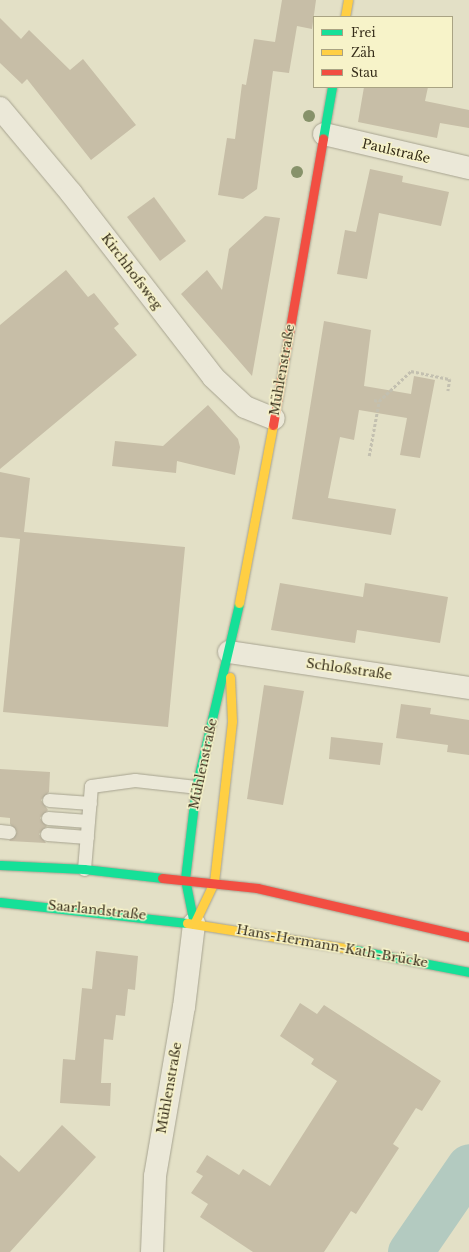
<!DOCTYPE html>
<meta charset="utf-8">
<style>
body{margin:0}
#map{position:relative;width:469px;height:1252px;overflow:hidden;background:#e3e0c6;font-family:"Libre Baskerville",serif}
div>[style]{position:absolute}
.river>*{height:45px;margin:-22.5px;padding:0 22.5px;transform-origin:22.5px;border-radius:22.5px;background:#b3cac0}
.building>*{inset:0;background:#c7bea7}
.path>*{height:2.5px;margin-top:-1.25px;transform-origin:0;background:repeating-linear-gradient(90deg,#c3c0b0 0 3px,transparent 0 5px)}
.roads{filter:drop-shadow(0 0 1px #a7a390) drop-shadow(0 0 1px #a7a390)}
.lane>*{height:13px;margin:-6.5px;padding:0 6.5px;transform-origin:6.5px;border-radius:6.5px;background:#ebe8d8}
.street>*{height:22px;margin:-11px;padding:0 11px;transform-origin:11px;border-radius:11px;background:#ebe8d8}
.fast>*{height:9px;margin:-4.5px;padding:0 4.5px;transform-origin:4.5px;border-radius:4.5px;background:#16e098}
.slow>*{height:9px;margin:-4.5px;padding:0 4.5px;transform-origin:4.5px;border-radius:4.5px;background:#ffcf43}
.jam>*{height:9px;margin:-4.5px;padding:0 4.5px;transform-origin:4.5px;border-radius:4.5px;background:#f24e42}
.trees>*{width:12px;height:12px;margin:-6px;border-radius:50%;background:#87926a}
span{translate:-50% -50%;white-space:nowrap;text-align:center;line-height:1.15;-webkit-text-stroke:3px #f7f3c9;paint-order:stroke}
.street-label{font-size:13px;color:#352c19}
.legend{position:absolute;left:313px;top:16px;width:140px;height:72px;box-sizing:border-box;background:#f7f3c9;border:1px solid #a9a383;margin:0;padding:5px 7px;list-style:none;font-size:12px;color:#352c19}
.legend li{display:flex;align-items:center;gap:8px;height:20px}
.legend b{width:20px;border:1px solid #a9a383}
</style>
<div id="map">
<div class="river">
<div style="left:410px;top:1252px;width:104px;rotate:-55.5deg"></div>
</div>
<div class="building">
<div style="clip-path:polygon(282px 0,316px 0,312px 29px,297px 26px,289px 73px,273px 71px,257px 189px,243px 199px,218px 195px,227px 138px,235px 139px,242px 84px,246px 85px,254px 39px,275px 42px)"></div>
<div style="clip-path:polygon(0 18px,21px 39px,29px 30px,70px 70px,83px 59px,136px 125px,91px 160px,27px 79px,22px 84px,0 63px)"></div>
<div style="clip-path:polygon(364px 87px,428px 87px,425px 101px,469px 110px,469px 128px,440px 123px,437px 138px,358px 122px)"></div>
<div style="clip-path:polygon(370px 169px,403px 176px,402px 182px,449px 192px,441px 226px,379px 213px,367px 279px,337px 274px,345px 230px,356px 232px)"></div>
<div style="clip-path:polygon(154px 197px,186px 241px,160px 261px,127px 217px)"></div>
<div style="clip-path:polygon(265px 216px,280px 218px,252px 376px,181px 294px,207px 270px,222px 290px,229px 249px)"></div>
<div style="clip-path:polygon(66px 270px,88px 297px,94px 293px,119px 324px,114px 328px,137px 355px,0 469px,0 325px)"></div>
<div style="clip-path:polygon(324px 321px,371px 330px,364px 386px,411px 394px,414px 376px,435px 380px,420px 458px,400px 455px,407px 418px,359px 410px,354px 440px,340px 437px,328px 498px,396px 509px,391px 535px,292px 519px)"></div>
<div style="clip-path:polygon(208px 405px,238px 439px,240px 447px,235px 475px,177px 461px,176px 473px,112px 466px,115px 441px,163px 446px)"></div>
<div style="clip-path:polygon(0 472px,30px 478px,24px 532px,185px 547px,168px 727px,3px 712px,20px 539px,0 537px)"></div>
<div style="clip-path:polygon(280px 583px,363px 597px,365px 583px,448px 597px,440px 643px,357px 630px,355px 643px,271px 630px)"></div>
<div style="clip-path:polygon(264px 685px,304px 691px,283px 805px,247px 799px)"></div>
<div style="clip-path:polygon(401px 704px,431px 708px,430px 714px,469px 720px,469px 755px,447px 752px,448px 745px,396px 738px)"></div>
<div style="clip-path:polygon(331px 737px,383px 743px,380px 765px,329px 759px)"></div>
<div style="clip-path:polygon(0 769px,50px 772px,49px 792px,41px 800px,48px 810px,40px 818px,47px 826px,39px 834px,46px 843px,9px 841px,17px 832px,10px 824px,10px 818px,0 817px)"></div>
<div style="clip-path:polygon(96px 951px,138px 956px,135px 990px,128px 989px,125px 1016px,116px 1015px,113px 1040px,104px 1039px,101px 1083px,111px 1083px,110px 1106px,60px 1103px,63px 1059px,75px 1060px,82px 988px,92px 989px)"></div>
<div style="clip-path:polygon(300px 1003px,317px 1014px,324px 1005px,441px 1081px,422px 1111px,416px 1108px,393px 1144px,399px 1148px,356px 1214px,351px 1211px,324px 1252px,253px 1252px,200px 1217px,208px 1204px,191px 1193px,203px 1176px,196px 1172px,207px 1155px,239px 1175px,243px 1169px,270px 1186px,337px 1081px,311px 1064px,314px 1059px,280px 1036px)"></div>
<div style="clip-path:polygon(62px 1125px,96px 1157px,10px 1252px,0 1252px,0 1155px,19px 1172px)"></div>
</div>
<div class="path">
<div style="left:374px;top:400px;width:5px;rotate:11deg"></div>
<div style="left:369px;top:456px;width:56px;rotate:-79.7deg"></div>
<div style="left:379px;top:401px;width:44px;rotate:-43.2deg"></div>
<div style="left:411px;top:371px;width:40px;rotate:12deg"></div>
<div style="left:450px;top:379px;width:12px;rotate:99deg"></div>
</div>
<div class="roads">
<div class="lane">
<div style="left:49px;top:800px;width:41px;rotate:4.2deg"></div>
<div style="left:48px;top:818px;width:40px;rotate:4.3deg"></div>
<div style="left:0;top:831px;width:9px;rotate:6deg"></div>
<div style="left:47px;top:834px;width:40px;rotate:4.3deg"></div>
<div style="left:84px;top:869px;width:83px;rotate:-85.2deg"></div>
<div style="left:91px;top:786px;width:44px;rotate:-7.8deg"></div>
<div style="left:135px;top:780px;width:61px;rotate:6.5deg"></div>
</div>
<div class="street">
<div style="left:0;top:108px;width:111px;rotate:50.1deg"></div>
<div style="left:71px;top:193px;width:232px;rotate:52.3deg"></div>
<div style="left:213px;top:377px;width:44px;rotate:43.2deg"></div>
<div style="left:245px;top:407px;width:31px;rotate:22deg"></div>
<div style="left:324px;top:134px;width:149px;rotate:13.2deg"></div>
<div style="left:229px;top:652px;width:243px;rotate:8.5deg"></div>
<div style="left:152px;top:1252px;width:76px;rotate:-87.7deg"></div>
<div style="left:155px;top:1176px;width:171px;rotate:-80.3deg"></div>
<div style="left:184px;top:1007px;width:84px;rotate:-83.1deg"></div>
</div>
<div class="fast">
<div style="left:323px;top:138px;width:52px;rotate:-80deg"></div>
<div style="left:0;top:865px;width:84px;rotate:2.7deg"></div>
<div style="left:84px;top:869px;width:79px;rotate:6.6deg"></div>
<div style="left:0;top:902px;width:188px;rotate:6.4deg"></div>
<div style="left:194px;top:924px;width:46px;rotate:-101.3deg"></div>
<div style="left:185px;top:879px;width:93px;rotate:-83.2deg"></div>
<div style="left:196px;top:787px;width:189px;rotate:-76.8deg"></div>
<div style="left:351px;top:949px;width:120px;rotate:11deg"></div>
</div>
<div class="slow">
<div style="left:345px;top:17px;width:17px;rotate:-80deg"></div>
<div style="left:239px;top:603px;width:181px;rotate:-79.2deg"></div>
<div style="left:187px;top:923px;width:166px;rotate:9deg"></div>
<div style="left:194px;top:924px;width:47px;rotate:-64.5deg"></div>
<div style="left:214px;top:882px;width:162px;rotate:-83.6deg"></div>
<div style="left:232px;top:721px;width:44px;rotate:-92.6deg"></div>
</div>
<div class="jam">
<div style="left:273px;top:425px;width:291px;rotate:-80.1deg"></div>
<div style="left:162px;top:878px;width:96px;rotate:6deg"></div>
<div style="left:257px;top:888px;width:218px;rotate:13deg"></div>
</div>
</div>
<div class="trees">
<div style="left:309px;top:116px"></div>
<div style="left:297px;top:172px"></div>
</div>
<div class="street-label">
<span style="left:396px;top:152px;rotate:13deg">Paulstraße</span>
<span style="left:131px;top:272px;rotate:53deg">Kirchhofsweg</span>
<span style="left:283px;top:370px;rotate:-80deg">Mühlenstraße</span>
<span style="left:349px;top:670px;rotate:8deg">Schloßstraße</span>
<span style="left:204px;top:764px;rotate:-78deg">Mühlenstraße</span>
<span style="left:97px;top:911px;rotate:6deg">Saarlandstraße</span>
<span style="left:332px;top:947px;rotate:10deg">Hans-Hermann-Kath-Brücke</span>
<span style="left:170px;top:1088px;rotate:-80deg">Mühlenstraße</span>
</div>
<ul class="legend">
<li><b style="height:5px;background:#16e098"></b>Frei</li>
<li><b style="height:5px;background:#ffcf43"></b>Zäh</li>
<li><b style="height:5px;background:#f24e42"></b>Stau</li>
</ul>
</div>
